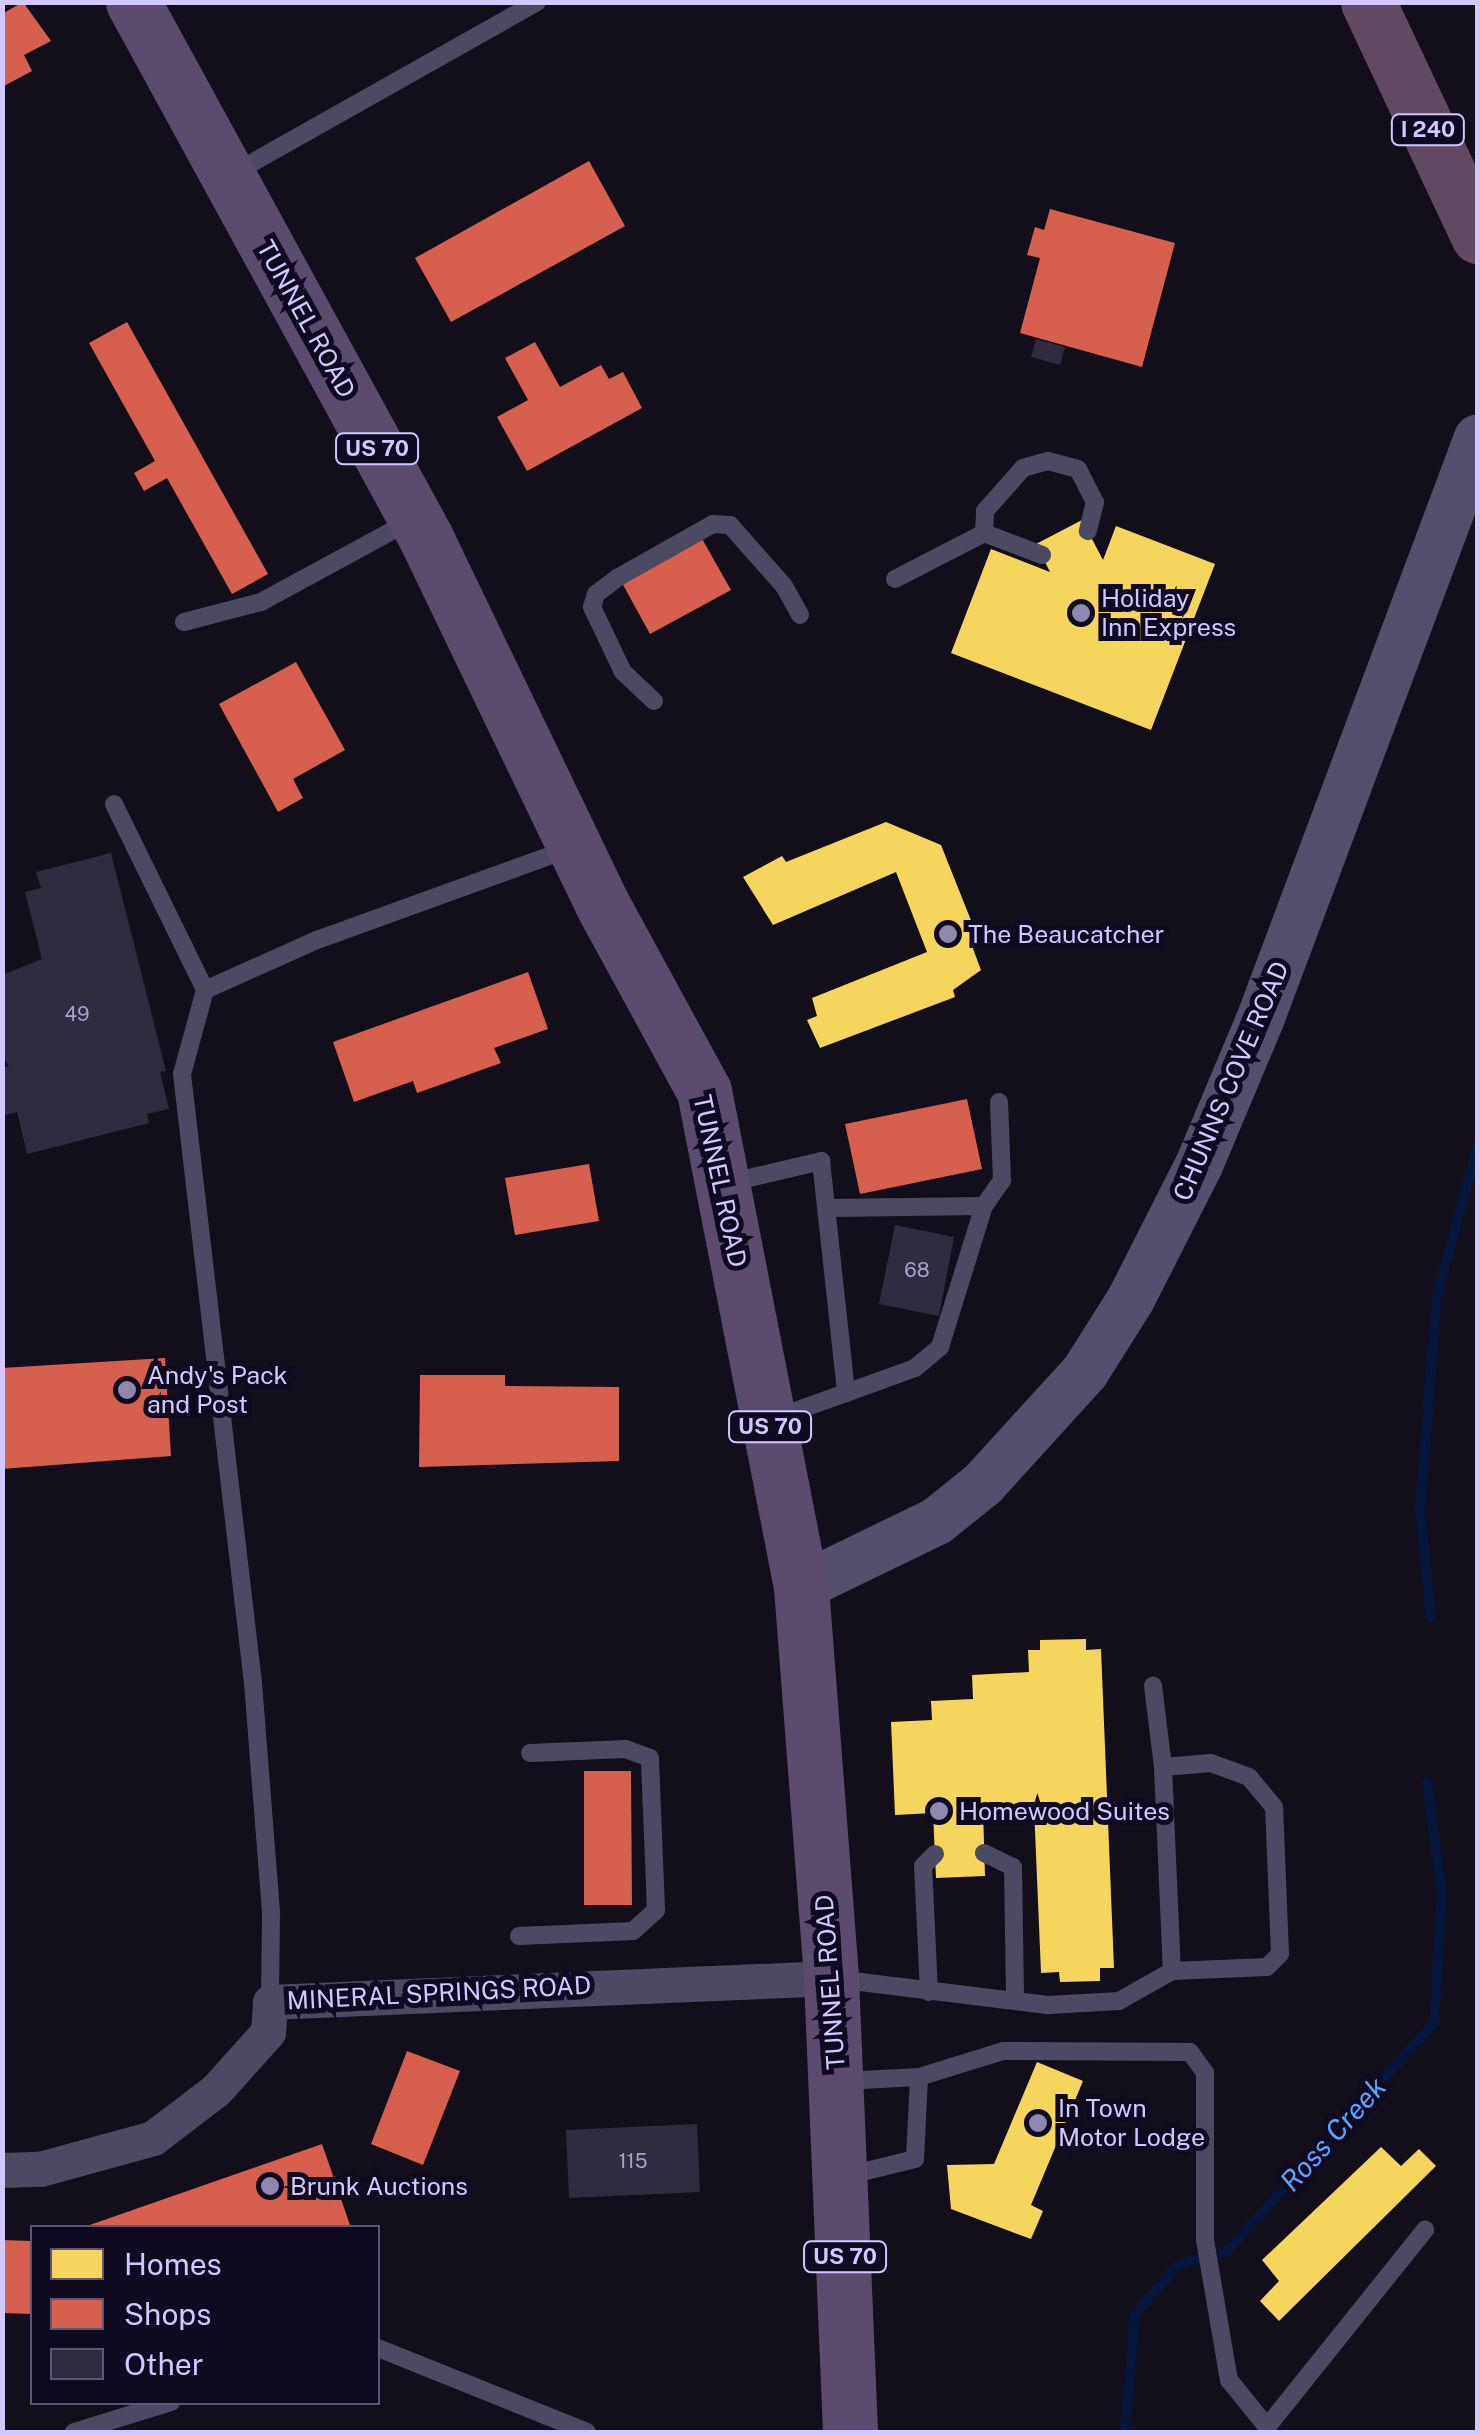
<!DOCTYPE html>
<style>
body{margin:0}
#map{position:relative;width:1480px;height:2435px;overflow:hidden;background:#120f1a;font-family:"Public Sans",sans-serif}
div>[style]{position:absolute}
.homes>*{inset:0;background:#f6d55c}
.shops>*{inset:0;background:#d6604d}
.stream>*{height:10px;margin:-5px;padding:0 5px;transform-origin:5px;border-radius:5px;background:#06153a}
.building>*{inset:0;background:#302b3e}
.service>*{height:18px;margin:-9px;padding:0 9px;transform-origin:9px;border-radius:9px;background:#4c4a63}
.minor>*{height:35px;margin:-17.5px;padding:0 17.5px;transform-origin:17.5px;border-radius:17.5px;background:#4c4a63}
.secondary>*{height:48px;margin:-24px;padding:0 24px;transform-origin:24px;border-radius:24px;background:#53506e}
.primary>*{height:55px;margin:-27.5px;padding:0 27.5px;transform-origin:27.5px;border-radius:27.5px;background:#5b4c6d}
.motorway>*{height:55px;margin:-27.5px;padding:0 27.5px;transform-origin:27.5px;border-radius:27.5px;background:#614961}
.dots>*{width:28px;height:28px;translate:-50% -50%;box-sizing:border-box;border:5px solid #0f0a1f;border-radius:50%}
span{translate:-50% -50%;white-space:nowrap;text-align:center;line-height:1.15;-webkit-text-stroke:10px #0f0a1f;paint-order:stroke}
.number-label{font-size:20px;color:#aaa1cf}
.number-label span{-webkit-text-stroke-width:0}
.shield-label span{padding:2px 8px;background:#0f0a1f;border:2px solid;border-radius:8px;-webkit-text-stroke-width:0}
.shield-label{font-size:22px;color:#d2c8ff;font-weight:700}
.street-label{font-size:25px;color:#d2c8ff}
.poi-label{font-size:25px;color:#d2c8ff}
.left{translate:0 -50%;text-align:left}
.water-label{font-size:28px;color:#56a6ff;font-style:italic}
.frame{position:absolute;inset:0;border:5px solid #d2c8ff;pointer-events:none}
.legend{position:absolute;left:30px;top:2225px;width:350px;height:180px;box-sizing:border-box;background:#0f0a1f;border:2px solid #5d5679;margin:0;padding:12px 18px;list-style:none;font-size:30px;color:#d2c8ff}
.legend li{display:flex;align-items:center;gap:20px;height:50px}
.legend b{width:50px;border:2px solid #5d5679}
</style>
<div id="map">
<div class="homes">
<div style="clip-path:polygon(1082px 520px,1103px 560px,1116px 526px,1215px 564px,1151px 730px,951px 653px,991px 549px,1050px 572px,1036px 544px)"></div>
<div style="clip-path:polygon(886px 822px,941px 845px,980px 943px,972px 946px,981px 970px,953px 990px,955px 997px,820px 1048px,807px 1020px,817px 1016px,812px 998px,927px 952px,896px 872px,773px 925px,743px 877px,782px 856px,786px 862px)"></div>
<div style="clip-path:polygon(1086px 1639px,1086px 1650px,1101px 1649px,1114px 1968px,1100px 1968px,1100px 1981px,1060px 1982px,1059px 1972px,1041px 1973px,1034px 1807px,983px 1809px,985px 1876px,936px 1878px,933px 1813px,895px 1815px,891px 1722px,932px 1720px,931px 1701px,973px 1699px,972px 1675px,1029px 1672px,1028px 1650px,1040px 1650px,1040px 1640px)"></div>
<div style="clip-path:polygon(1037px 2062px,1083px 2081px,1031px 2205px,1043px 2211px,1031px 2239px,951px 2209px,947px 2165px,994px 2164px)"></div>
<div style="clip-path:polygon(1381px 2147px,1401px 2166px,1419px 2149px,1436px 2166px,1279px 2321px,1260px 2301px,1279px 2281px,1262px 2260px)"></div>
</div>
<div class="shops">
<div style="clip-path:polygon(23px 2px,51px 41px,24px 55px,32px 71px,2px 87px,2px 14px)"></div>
<div style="clip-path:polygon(589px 161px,625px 226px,451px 322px,415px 258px)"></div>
<div style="clip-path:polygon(1050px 209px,1175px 243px,1142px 367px,1020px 333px,1040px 258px,1027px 255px,1035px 227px,1044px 230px)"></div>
<div style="clip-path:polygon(127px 322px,268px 574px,232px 594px,167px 478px,144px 491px,134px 473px,155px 461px,89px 343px)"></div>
<div style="clip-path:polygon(535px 342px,560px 387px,601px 365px,609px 379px,623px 372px,642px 408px,527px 471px,497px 417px,528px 400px,505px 358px)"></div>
<div style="clip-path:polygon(701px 537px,731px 590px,650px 634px,621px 581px)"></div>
<div style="clip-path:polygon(296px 662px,345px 750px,293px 779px,303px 798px,278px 812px,219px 704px)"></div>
<div style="clip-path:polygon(528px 972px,548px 1029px,494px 1048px,501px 1063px,417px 1093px,413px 1081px,354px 1102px,333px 1042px)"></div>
<div style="clip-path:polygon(967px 1099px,982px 1169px,860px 1194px,845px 1124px)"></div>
<div style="clip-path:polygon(589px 1164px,599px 1221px,515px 1235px,505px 1178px)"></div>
<div style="clip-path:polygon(165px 1358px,171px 1456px,2px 1469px,2px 1368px)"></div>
<div style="clip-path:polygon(420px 1375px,505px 1375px,505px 1386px,619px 1387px,619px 1461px,419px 1467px)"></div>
<div style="clip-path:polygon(584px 1771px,631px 1771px,632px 1905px,584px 1905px)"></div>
<div style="clip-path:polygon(407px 2051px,460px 2071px,423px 2165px,371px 2144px)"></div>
<div style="clip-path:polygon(322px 2144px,351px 2228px,84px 2228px,84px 2227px)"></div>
<div style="clip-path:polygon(2px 2240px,32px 2241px,32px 2314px,2px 2313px)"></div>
</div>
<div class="stream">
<div style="left:1431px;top:1617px;width:108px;rotate:-95.9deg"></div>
<div style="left:1420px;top:1510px;width:215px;rotate:-85.5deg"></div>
<div style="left:1437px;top:1296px;width:157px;rotate:-74.9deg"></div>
<div style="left:1125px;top:2432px;width:118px;rotate:-85.2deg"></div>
<div style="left:1135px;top:2314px;width:67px;rotate:-48.7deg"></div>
<div style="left:1179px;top:2264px;width:50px;rotate:-15.2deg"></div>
<div style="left:1227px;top:2251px;width:308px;rotate:-47.8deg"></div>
<div style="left:1434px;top:2023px;width:129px;rotate:-86.5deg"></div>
<div style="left:1442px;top:1894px;width:113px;rotate:-97.6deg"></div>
</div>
<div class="building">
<div style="clip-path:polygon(1036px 339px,1065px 347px,1060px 365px,1031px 357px)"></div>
<div style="clip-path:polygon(111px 853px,166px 1071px,160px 1072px,169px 1109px,147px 1114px,149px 1123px,27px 1154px,17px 1112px,2px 1116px,2px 1068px,9px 1066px,2px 1055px,2px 975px,42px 959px,25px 892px,41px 888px,36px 872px)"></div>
<div style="clip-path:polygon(895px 1225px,954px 1237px,939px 1316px,879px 1304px)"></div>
<div style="clip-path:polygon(697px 2124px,700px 2192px,569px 2198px,566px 2130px)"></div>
</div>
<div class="service">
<div style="left:232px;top:174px;width:350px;rotate:-29.4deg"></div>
<div style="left:1042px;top:555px;width:62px;rotate:-159.2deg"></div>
<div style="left:984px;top:533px;width:22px;rotate:-87deg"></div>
<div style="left:985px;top:511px;width:57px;rotate:-48.5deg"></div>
<div style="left:1023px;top:468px;width:26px;rotate:-16deg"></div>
<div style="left:1048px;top:461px;width:31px;rotate:15deg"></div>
<div style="left:1078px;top:469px;width:37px;rotate:63deg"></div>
<div style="left:1095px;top:502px;width:30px;rotate:104deg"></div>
<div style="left:895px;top:579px;width:100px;rotate:-27.3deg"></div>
<div style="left:184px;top:622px;width:80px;rotate:-14.6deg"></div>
<div style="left:261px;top:602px;width:170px;rotate:-28.5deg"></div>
<div style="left:654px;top:701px;width:42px;rotate:-136.9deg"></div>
<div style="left:623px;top:672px;width:72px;rotate:-115.5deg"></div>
<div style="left:592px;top:607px;width:14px;rotate:-73deg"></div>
<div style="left:596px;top:594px;width:26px;rotate:-37deg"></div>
<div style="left:617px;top:578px;width:110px;rotate:-29.4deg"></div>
<div style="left:713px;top:524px;width:17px;rotate:3deg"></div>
<div style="left:730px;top:525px;width:81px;rotate:48.5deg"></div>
<div style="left:784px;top:586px;width:33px;rotate:61deg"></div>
<div style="left:114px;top:804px;width:207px;rotate:63.9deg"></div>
<div style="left:205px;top:990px;width:87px;rotate:105.3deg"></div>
<div style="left:182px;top:1074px;width:613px;rotate:83.35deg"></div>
<div style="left:253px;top:1683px;width:232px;rotate:85.5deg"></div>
<div style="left:271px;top:1914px;width:88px;rotate:90.7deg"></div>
<div style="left:205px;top:990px;width:123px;rotate:-24.1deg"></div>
<div style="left:317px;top:940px;width:267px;rotate:-19.9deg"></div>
<div style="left:728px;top:1183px;width:96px;rotate:-13.3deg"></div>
<div style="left:821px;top:1161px;width:233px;rotate:83.8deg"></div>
<div style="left:846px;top:1393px;width:75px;rotate:160.6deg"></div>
<div style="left:829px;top:1208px;width:155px;rotate:-0.7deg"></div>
<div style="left:846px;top:1393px;width:73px;rotate:-19.9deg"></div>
<div style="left:915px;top:1368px;width:33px;rotate:-40deg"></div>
<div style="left:940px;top:1347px;width:148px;rotate:-72.7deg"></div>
<div style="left:984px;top:1206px;width:32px;rotate:-55deg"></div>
<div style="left:1002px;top:1180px;width:78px;rotate:-92.2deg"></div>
<div style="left:1163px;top:1767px;width:204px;rotate:87.5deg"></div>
<div style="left:984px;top:1853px;width:32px;rotate:26deg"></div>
<div style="left:1013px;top:1867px;width:130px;rotate:89.1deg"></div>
<div style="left:519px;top:1936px;width:114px;rotate:-2.5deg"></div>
<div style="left:633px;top:1931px;width:31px;rotate:-42deg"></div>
<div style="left:656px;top:1910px;width:152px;rotate:-92.3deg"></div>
<div style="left:650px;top:1758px;width:27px;rotate:-160deg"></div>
<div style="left:625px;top:1749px;width:95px;rotate:177.6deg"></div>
<div style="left:836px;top:1979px;width:215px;rotate:7deg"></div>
<div style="left:1049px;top:2005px;width:70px;rotate:-3.3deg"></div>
<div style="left:1119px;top:2001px;width:61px;rotate:-29.5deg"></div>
<div style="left:1172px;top:1971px;width:95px;rotate:-2.4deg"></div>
<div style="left:1267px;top:1967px;width:18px;rotate:-45deg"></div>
<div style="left:1280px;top:1954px;width:147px;rotate:-92.3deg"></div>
<div style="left:1274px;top:1807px;width:39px;rotate:-130deg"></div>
<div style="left:1249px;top:1777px;width:40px;rotate:-159.8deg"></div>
<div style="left:1211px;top:1763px;width:48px;rotate:175.2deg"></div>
<div style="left:1163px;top:1767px;width:82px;rotate:-97deg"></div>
<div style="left:929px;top:1992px;width:126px;rotate:-92.7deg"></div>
<div style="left:923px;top:1866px;width:17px;rotate:-45deg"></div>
<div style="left:842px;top:2081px;width:77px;rotate:-3deg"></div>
<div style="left:919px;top:2077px;width:88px;rotate:-17.2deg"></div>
<div style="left:1003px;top:2051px;width:187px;rotate:0.3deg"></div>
<div style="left:1190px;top:2052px;width:26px;rotate:54deg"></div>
<div style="left:1205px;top:2073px;width:167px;rotate:90deg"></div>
<div style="left:1205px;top:2240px;width:142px;rotate:80.3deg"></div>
<div style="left:1229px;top:2380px;width:60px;rotate:51deg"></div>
<div style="left:1267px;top:2427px;width:253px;rotate:-51.3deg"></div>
<div style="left:846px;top:2176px;width:71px;rotate:-13.8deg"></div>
<div style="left:915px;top:2159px;width:82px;rotate:-87.2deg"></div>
<div style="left:378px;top:2348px;width:225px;rotate:21.9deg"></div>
<div style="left:74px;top:2432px;width:102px;rotate:-17.2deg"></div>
</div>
<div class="minor">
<div style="left:2px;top:2170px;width:38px;rotate:-2deg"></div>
<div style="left:40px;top:2169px;width:117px;rotate:-15.3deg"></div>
<div style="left:153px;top:2138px;width:79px;rotate:-37.3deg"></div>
<div style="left:216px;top:2090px;width:78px;rotate:-48.1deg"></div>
<div style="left:268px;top:2032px;width:30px;rotate:-86deg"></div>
<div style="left:270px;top:2002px;width:562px;rotate:-2.45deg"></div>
</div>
<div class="secondary">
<div style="left:801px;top:1587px;width:151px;rotate:-25.9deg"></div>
<div style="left:937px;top:1521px;width:59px;rotate:-38.8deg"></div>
<div style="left:983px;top:1484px;width:151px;rotate:-47.7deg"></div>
<div style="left:1085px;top:1372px;width:86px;rotate:-57.8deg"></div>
<div style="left:1131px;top:1299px;width:150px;rotate:-63.1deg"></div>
<div style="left:1199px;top:1165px;width:157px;rotate:-67.2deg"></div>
<div style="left:1260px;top:1020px;width:621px;rotate:-69.47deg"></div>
</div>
<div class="primary">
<div style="left:133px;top:2px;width:609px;rotate:61.33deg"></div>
<div style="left:425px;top:536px;width:408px;rotate:64.3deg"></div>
<div style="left:602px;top:904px;width:213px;rotate:61.4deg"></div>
<div style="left:704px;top:1091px;width:505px;rotate:78.93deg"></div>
<div style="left:801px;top:1587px;width:392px;rotate:85.6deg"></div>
<div style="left:831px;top:1978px;width:454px;rotate:87.6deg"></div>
</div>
<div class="motorway">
<div style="left:1368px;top:2px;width:259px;rotate:64.8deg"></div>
</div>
<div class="dots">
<div style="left:1081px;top:613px;background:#8f87af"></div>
<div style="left:948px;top:934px;background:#8f87af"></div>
<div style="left:127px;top:1390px;background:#8f87af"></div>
<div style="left:939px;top:1811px;background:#8f87af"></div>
<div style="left:1038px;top:2123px;background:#8f87af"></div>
<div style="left:270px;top:2186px;background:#8f87af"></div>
</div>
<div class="number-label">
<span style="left:77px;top:1014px">49</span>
<span style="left:917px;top:1270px">68</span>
<span style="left:633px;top:2161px">115</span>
</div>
<div class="shield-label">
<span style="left:1428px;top:130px">I 240</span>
<span style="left:377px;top:449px">US 70</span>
<span style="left:770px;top:1427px">US 70</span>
<span style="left:845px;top:2257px">US 70</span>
</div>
<div class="street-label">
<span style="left:306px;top:319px;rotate:61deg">TUNNEL ROAD</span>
<span style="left:1231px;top:1081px;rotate:-67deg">CHUNNS COVE ROAD</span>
<span style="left:720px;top:1181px;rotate:78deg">TUNNEL ROAD</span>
<span style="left:830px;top:1982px;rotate:-94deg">TUNNEL ROAD</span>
<span style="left:439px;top:1993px;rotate:-3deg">MINERAL SPRINGS ROAD</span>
</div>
<div class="poi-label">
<span class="left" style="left:1101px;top:613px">Holiday<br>Inn Express</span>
<span class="left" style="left:968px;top:934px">The Beaucatcher</span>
<span class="left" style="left:147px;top:1390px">Andy's Pack<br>and Post</span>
<span class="left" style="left:959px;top:1811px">Homewood Suites</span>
<span class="left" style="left:1058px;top:2123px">In Town<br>Motor Lodge</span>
<span class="left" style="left:290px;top:2186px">Brunk Auctions</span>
</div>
<div class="water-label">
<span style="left:1333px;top:2134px;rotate:-48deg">Ross Creek</span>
</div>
<div class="frame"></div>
<ul class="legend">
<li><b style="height:28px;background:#f6d55c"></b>Homes</li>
<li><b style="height:28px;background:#d6604d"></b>Shops</li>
<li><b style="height:28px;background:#302b3e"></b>Other</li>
</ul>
</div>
